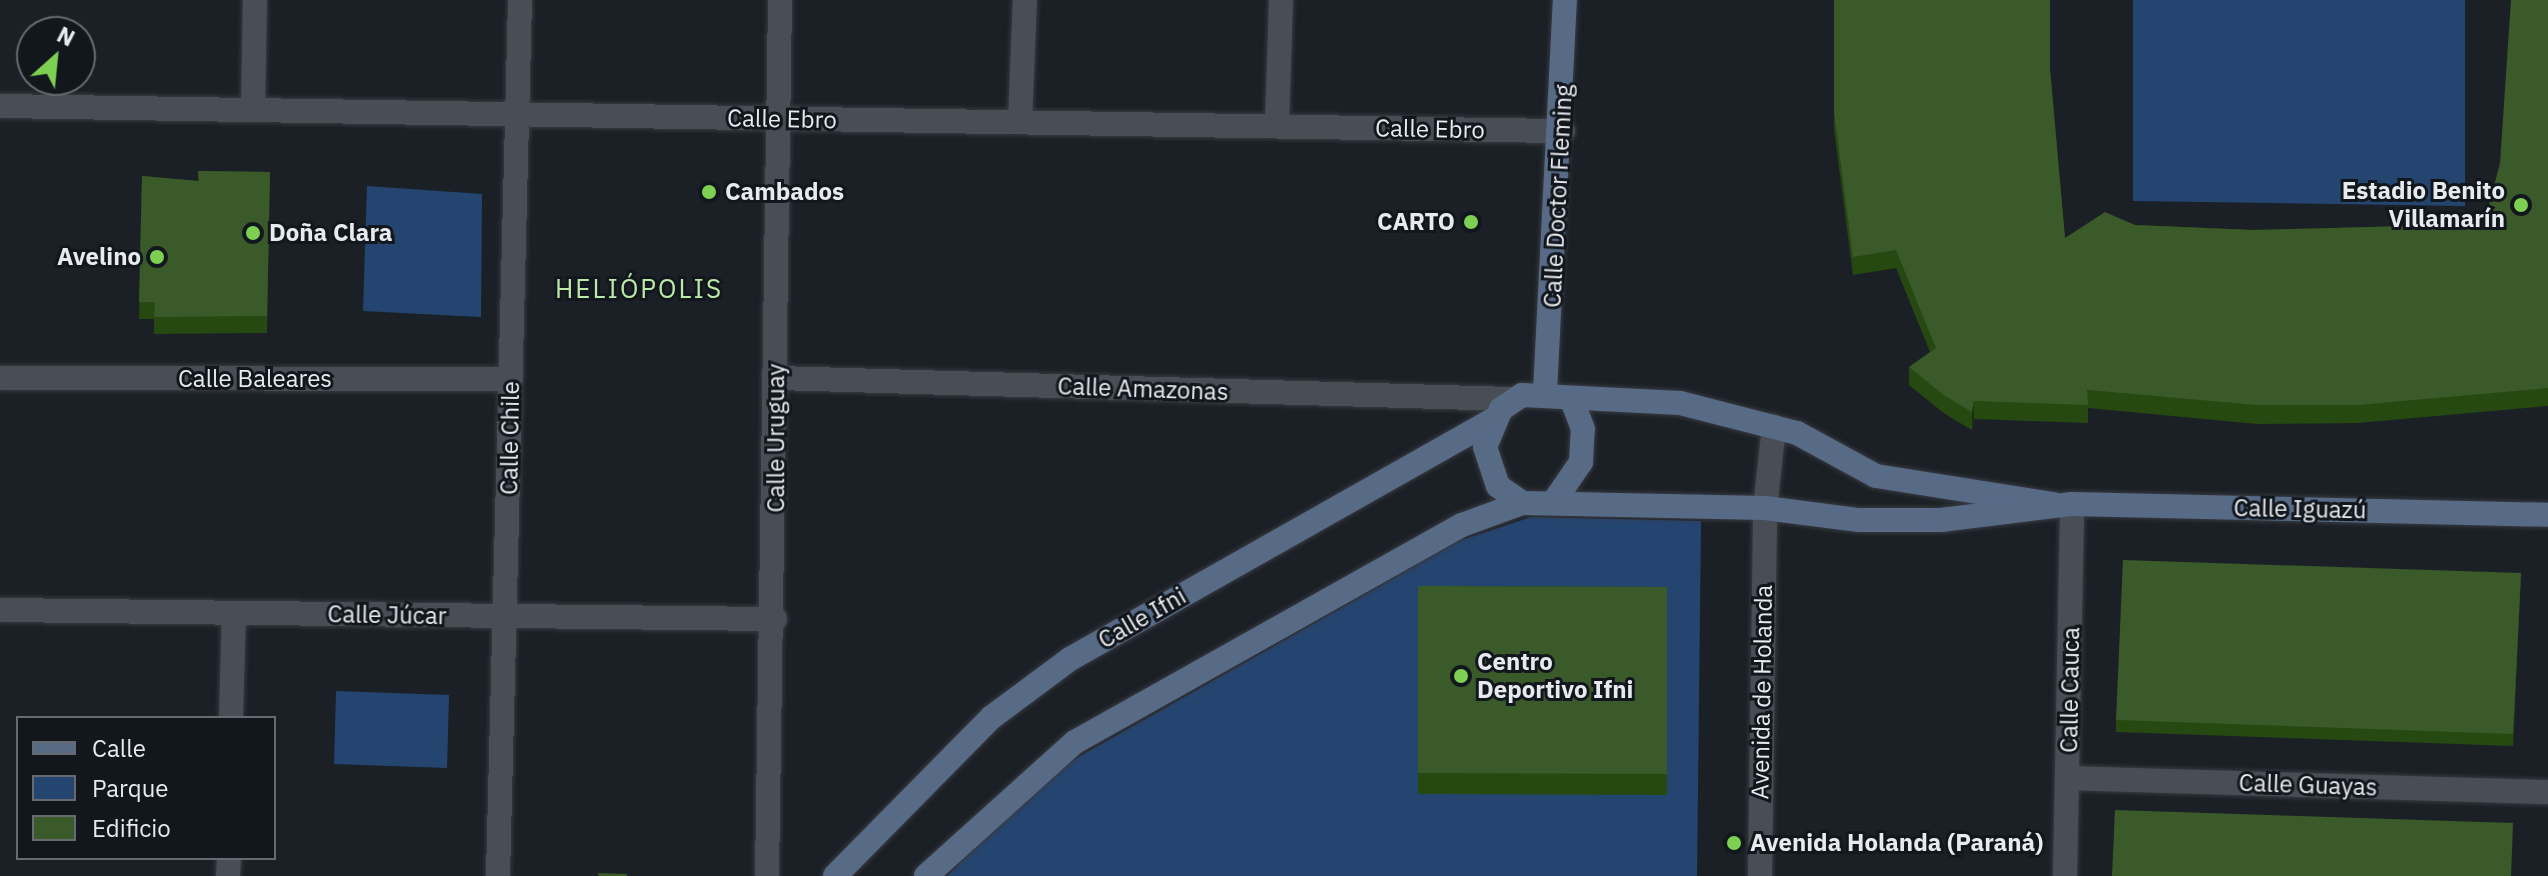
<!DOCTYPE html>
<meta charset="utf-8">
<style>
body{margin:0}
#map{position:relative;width:2548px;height:876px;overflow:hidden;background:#1b2026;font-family:"IBM Plex Sans",sans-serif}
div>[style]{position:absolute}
.green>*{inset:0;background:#254571}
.roads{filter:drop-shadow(0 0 2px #383a40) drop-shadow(0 0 2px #383a40)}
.street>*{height:24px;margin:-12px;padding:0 12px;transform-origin:12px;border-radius:12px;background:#494e56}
.secondary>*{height:24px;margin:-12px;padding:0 12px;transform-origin:12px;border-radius:12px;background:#576b87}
.wall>*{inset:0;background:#264811}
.shaded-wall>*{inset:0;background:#19310f}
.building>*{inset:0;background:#3a5a29}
.dots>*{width:22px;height:22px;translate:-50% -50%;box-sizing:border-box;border:4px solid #12171d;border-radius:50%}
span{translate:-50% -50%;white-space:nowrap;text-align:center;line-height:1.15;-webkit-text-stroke:6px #12171d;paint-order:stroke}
.street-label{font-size:24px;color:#e7eaef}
.poi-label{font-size:24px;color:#e7eaef;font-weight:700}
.right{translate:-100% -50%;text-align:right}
.left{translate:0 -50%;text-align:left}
.neighbourhood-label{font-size:26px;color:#bbe9a7;letter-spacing:2px}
.legend{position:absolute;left:16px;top:716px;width:260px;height:144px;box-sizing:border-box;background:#12171d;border:2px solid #676b71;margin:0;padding:10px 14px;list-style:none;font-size:24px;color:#e7eaef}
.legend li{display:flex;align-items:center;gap:16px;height:40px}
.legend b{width:40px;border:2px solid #676b71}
.north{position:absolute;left:16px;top:16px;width:80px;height:80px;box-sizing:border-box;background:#12171d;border:2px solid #676b71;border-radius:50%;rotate:27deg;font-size:22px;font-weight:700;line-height:32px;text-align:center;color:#e7eaef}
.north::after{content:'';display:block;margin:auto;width:28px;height:36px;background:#7ed053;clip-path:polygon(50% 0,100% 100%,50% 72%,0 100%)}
</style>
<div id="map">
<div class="green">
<div style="clip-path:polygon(2133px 0,2465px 0,2465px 206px,2133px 201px)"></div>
<div style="clip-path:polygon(367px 186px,482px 194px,481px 317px,363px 311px)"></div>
<div style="clip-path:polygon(1531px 517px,1701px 521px,1697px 876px,947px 876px,1026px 795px,1075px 759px,1459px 541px)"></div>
<div style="clip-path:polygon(336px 691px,449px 695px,447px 768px,334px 764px)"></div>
</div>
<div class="roads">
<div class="street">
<div style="left:0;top:106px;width:1563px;rotate:0.92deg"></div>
<div style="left:253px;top:110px;width:110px;rotate:-89deg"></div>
<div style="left:1020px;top:122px;width:122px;rotate:-87.7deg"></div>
<div style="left:1277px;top:126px;width:126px;rotate:-88.2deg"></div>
<div style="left:0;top:378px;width:511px;rotate:0.11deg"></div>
<div style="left:777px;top:378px;width:733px;rotate:1.64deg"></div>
<div style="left:0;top:610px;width:775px;rotate:0.67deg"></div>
<div style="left:231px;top:718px;width:105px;rotate:-88.4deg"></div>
<div style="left:2069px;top:778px;width:479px;rotate:1.7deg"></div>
<div style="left:228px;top:876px;width:18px;rotate:-87deg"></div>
<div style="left:498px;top:876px;width:876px;rotate:-88.56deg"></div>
<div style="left:767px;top:876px;width:876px;rotate:-89.15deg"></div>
<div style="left:1760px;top:876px;width:368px;rotate:-89.2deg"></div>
<div style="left:1765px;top:508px;width:82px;rotate:-83.7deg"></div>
<div style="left:2065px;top:876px;width:372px;rotate:-88.9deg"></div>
</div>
<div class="secondary">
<div style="left:1545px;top:392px;width:393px;rotate:-87.1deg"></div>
<div style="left:1553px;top:503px;width:50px;rotate:-55.7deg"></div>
<div style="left:1581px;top:462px;width:33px;rotate:-87deg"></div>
<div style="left:1583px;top:429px;width:30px;rotate:-111deg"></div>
<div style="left:2053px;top:504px;width:179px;rotate:-171deg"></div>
<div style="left:1876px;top:476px;width:90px;rotate:-151.4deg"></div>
<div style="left:1797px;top:433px;width:121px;rotate:-165.6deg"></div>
<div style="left:1680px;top:403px;width:158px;rotate:-177.1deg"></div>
<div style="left:1522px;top:395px;width:25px;rotate:146deg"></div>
<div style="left:1501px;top:409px;width:41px;rotate:112.8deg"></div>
<div style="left:1485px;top:447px;width:41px;rotate:71.6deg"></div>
<div style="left:1498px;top:486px;width:29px;rotate:35deg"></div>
<div style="left:1522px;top:503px;width:243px;rotate:1.2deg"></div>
<div style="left:1765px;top:508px;width:95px;rotate:7.3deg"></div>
<div style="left:1859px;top:520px;width:82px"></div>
<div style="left:1941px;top:520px;width:132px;rotate:-7deg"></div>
<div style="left:2072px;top:504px;width:476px;rotate:1.3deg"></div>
<div style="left:835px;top:876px;width:223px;rotate:-45.4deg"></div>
<div style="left:992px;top:717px;width:97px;rotate:-36.6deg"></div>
<div style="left:1070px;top:659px;width:487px;rotate:-29.5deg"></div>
<div style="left:926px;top:876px;width:200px;rotate:-42deg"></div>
<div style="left:1075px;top:742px;width:444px;rotate:-29.3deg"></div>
<div style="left:1462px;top:525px;width:64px;rotate:-20.1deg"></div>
</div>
</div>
<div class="wall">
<div style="clip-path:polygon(1834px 0,2050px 69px,2065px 238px,2135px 225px,2253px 230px,2484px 224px,2548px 0,2548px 406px,2358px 423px,2257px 424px,2088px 408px,2088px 423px,1974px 419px,1972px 430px,1945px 414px,1909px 385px,1909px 367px,1930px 352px,1896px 268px,1853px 275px,1834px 129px)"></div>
<div style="clip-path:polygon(198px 171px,270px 172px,267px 333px,154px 334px,154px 319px,139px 319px,142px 176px,198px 181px)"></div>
<div style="clip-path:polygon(2521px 573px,2513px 746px,2116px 732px,2116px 720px)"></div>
<div style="clip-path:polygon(1418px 586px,1667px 587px,1667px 795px,1418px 794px)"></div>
</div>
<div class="shaded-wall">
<div style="clip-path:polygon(1974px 401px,1974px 419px,1972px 430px,1972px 412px)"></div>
</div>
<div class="building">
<div style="clip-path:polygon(1834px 0,2050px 0,2050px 69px,2065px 238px,2105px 212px,2135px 225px,2253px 230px,2484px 224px,2500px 163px,2511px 0,2548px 0,2548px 388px,2358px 405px,2257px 405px,2087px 390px,2088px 405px,1974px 401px,1972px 412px,1945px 396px,1909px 367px,1936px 348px,1896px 250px,1853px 257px,1834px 111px)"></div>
<div style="clip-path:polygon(198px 171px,270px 172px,267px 316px,154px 317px,155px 302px,139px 302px,142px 176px,199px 181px)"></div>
<div style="clip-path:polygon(2123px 560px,2521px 573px,2513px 734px,2116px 720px)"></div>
<div style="clip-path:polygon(1418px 586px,1667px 587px,1667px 774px,1418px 773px)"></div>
<div style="clip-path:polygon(2115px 810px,2513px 823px,2511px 876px,2112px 876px)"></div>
<div style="clip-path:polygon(598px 873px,627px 874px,627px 876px,599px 876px)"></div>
</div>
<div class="dots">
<div style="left:709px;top:192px;background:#7ed053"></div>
<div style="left:2521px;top:205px;background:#7ed053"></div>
<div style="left:1471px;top:222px;background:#7ed053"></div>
<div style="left:253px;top:233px;background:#7ed053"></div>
<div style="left:157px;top:257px;background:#7ed053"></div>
<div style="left:1461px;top:676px;background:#7ed053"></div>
<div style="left:1734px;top:843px;background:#7ed053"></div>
</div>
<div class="street-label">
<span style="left:782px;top:119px;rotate:1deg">Calle Ebro</span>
<span style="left:1430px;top:129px;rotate:1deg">Calle Ebro</span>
<span style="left:1558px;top:196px;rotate:-87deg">Calle Doctor Fleming</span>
<span style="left:255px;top:379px">Calle Baleares</span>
<span style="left:1143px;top:389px;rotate:2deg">Calle Amazonas</span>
<span style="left:510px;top:438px;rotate:-89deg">Calle Chile</span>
<span style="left:776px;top:438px;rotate:-90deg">Calle Uruguay</span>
<span style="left:2300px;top:509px;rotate:1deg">Calle Iguazú</span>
<span style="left:387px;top:615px;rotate:1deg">Calle Júcar</span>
<span style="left:1142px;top:618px;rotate:-30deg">Calle Ifni</span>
<span style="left:2070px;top:690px;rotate:-89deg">Calle Cauca</span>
<span style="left:1762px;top:692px;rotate:-89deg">Avenida de Holanda</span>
<span style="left:2308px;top:785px;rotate:2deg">Calle Guayas</span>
</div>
<div class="poi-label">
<span class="right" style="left:2505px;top:205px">Estadio Benito<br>Villamarín</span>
<span class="left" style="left:725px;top:192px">Cambados</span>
<span class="right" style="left:1455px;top:222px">CARTO</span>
<span class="left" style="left:269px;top:233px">Doña Clara</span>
<span class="right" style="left:141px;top:257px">Avelino</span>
<span class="left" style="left:1477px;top:676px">Centro<br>Deportivo Ifni</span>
<span class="left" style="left:1750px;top:843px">Avenida Holanda (Paraná)</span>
</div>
<div class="neighbourhood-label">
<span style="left:639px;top:289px">HELIÓPOLIS</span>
</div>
<ul class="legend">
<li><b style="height:10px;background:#576b87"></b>Calle</li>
<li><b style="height:22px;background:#254571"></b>Parque</li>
<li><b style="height:22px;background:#3a5a29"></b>Edificio</li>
</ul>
<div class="north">N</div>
</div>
